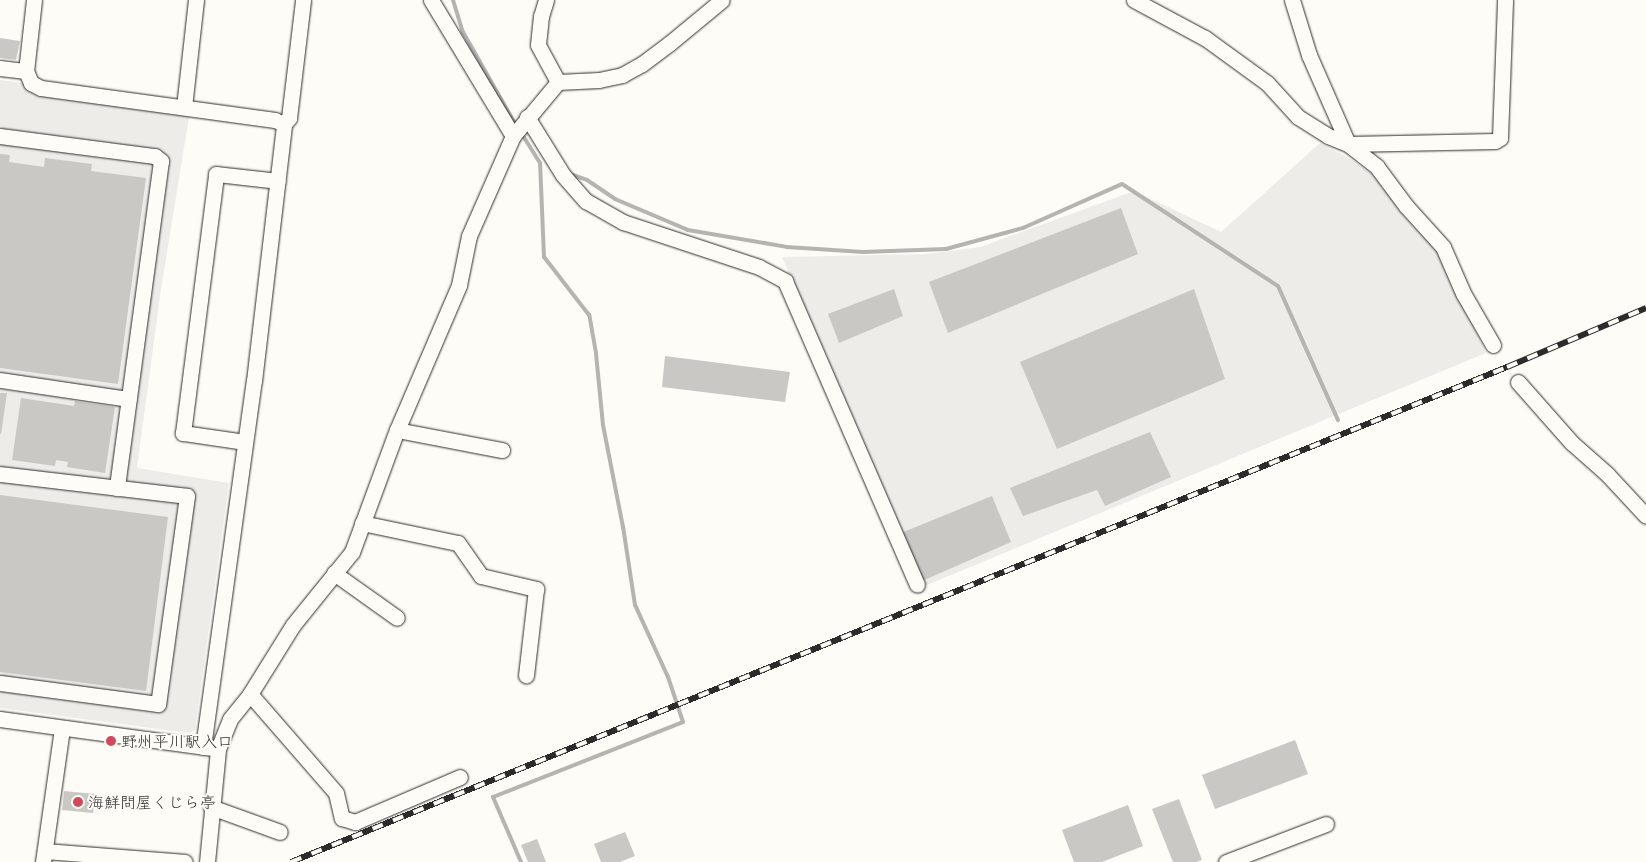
<!DOCTYPE html>
<meta charset="utf-8">
<style>
body{margin:0}
#map{position:relative;width:1646px;height:862px;overflow:hidden;background:#fdfcf7;font-family:Mali,"Klee One",sans-serif}
div>[style]{position:absolute}
.built>*{inset:0;background:#edece8}
.stream>*{height:4px;margin:-2px;padding:0 2px;transform-origin:2px;border-radius:2px;background:#b5b4b1}
.building>*{inset:0;background:#c9c8c4}
.roads{filter:drop-shadow(0 0 1px #2b2b2b) drop-shadow(0 0 1px #2b2b2b)}
.minor>*{height:15px;margin:-7.5px;padding:0 7.5px;transform-origin:7.5px;border-radius:7.5px;background:#fdfcf7}
.rail>*{height:5.5px;margin-top:-2.75px;transform-origin:0;background:repeating-linear-gradient(90deg,#fdfcf7 0 11px,#2b2b2b 0 22px);box-sizing:border-box;border-block:1px solid #2b2b2b}
.dots>*{width:14px;height:14px;translate:-50% -50%;box-sizing:border-box;border:2px solid #fdfcf7;border-radius:50%}
span{translate:-50% -50%;white-space:nowrap;text-align:center;line-height:1.15;-webkit-text-stroke:4px #fdfcf7;paint-order:stroke}
.poi-label{font-size:16px;color:#2b2b2b}
.left{translate:0 -50%;text-align:left}
</style>
<div id="map">
<div class="built">
<div style="clip-path:polygon(0 80px,22px 83px,34px 90px,190px 111px,161px 289px,137px 468px,229px 483px,195px 730px,189px 733px,0 708px)"></div>
<div style="clip-path:polygon(1320px 143px,1350px 159px,1379px 178px,1403px 215px,1437px 249px,1486px 353px,922px 587px,782px 257px,927px 254px,980px 247px,1134px 191px,1221px 232px)"></div>
</div>
<div class="stream">
<div style="left:453px;top:0;width:34px;rotate:73deg"></div>
<div style="left:463px;top:32px;width:109px;rotate:60.4deg"></div>
<div style="left:570px;top:174px;width:18px;rotate:19deg"></div>
<div style="left:587px;top:180px;width:34px;rotate:34deg"></div>
<div style="left:615px;top:199px;width:79px;rotate:23deg"></div>
<div style="left:688px;top:230px;width:100px;rotate:9.7deg"></div>
<div style="left:787px;top:247px;width:76px;rotate:3.8deg"></div>
<div style="left:863px;top:252px;width:83px;rotate:-2.1deg"></div>
<div style="left:946px;top:249px;width:80px;rotate:-15.3deg"></div>
<div style="left:1023px;top:228px;width:108px;rotate:-24deg"></div>
<div style="left:1122px;top:184px;width:186px;rotate:33.2deg"></div>
<div style="left:1278px;top:286px;width:147px;rotate:65.9deg"></div>
<div style="left:521px;top:862px;width:71px;rotate:-113.3deg"></div>
<div style="left:493px;top:797px;width:204px;rotate:-21.5deg"></div>
<div style="left:683px;top:722px;width:47px;rotate:-108.4deg"></div>
<div style="left:668px;top:677px;width:79px;rotate:-114.6deg"></div>
<div style="left:635px;top:605px;width:79px;rotate:-98.7deg"></div>
<div style="left:623px;top:527px;width:104px;rotate:-101.1deg"></div>
<div style="left:603px;top:425px;width:72px;rotate:-95.6deg"></div>
<div style="left:596px;top:353px;width:39px;rotate:-100deg"></div>
<div style="left:589px;top:315px;width:73px;rotate:-127.8deg"></div>
<div style="left:544px;top:257px;width:94px;rotate:-92.4deg"></div>
<div style="left:540px;top:163px;width:36px;rotate:-122deg"></div>
</div>
<div class="building">
<div style="clip-path:polygon(0 38px,20px 41px,16px 60px,0 58px)"></div>
<div style="clip-path:polygon(0 154px,10px 155px,9px 162px,44px 167px,45px 158px,92px 164px,91px 171px,146px 178px,118px 384px,0 368px)"></div>
<div style="clip-path:polygon(1121px 208px,1138px 254px,948px 333px,929px 282px)"></div>
<div style="clip-path:polygon(894px 289px,903px 316px,839px 343px,828px 314px)"></div>
<div style="clip-path:polygon(1194px 289px,1225px 379px,1057px 449px,1020px 362px)"></div>
<div style="clip-path:polygon(665px 356px,790px 372px,785px 402px,662px 387px)"></div>
<div style="clip-path:polygon(0 393px,7px 393px,1px 434px,0 434px)"></div>
<div style="clip-path:polygon(21px 398px,74px 406px,75px 401px,115px 407px,105px 473px,67px 467px,68px 462px,56px 460px,55px 466px,12px 460px)"></div>
<div style="clip-path:polygon(1150px 432px,1171px 477px,1105px 506px,1097px 490px,1023px 516px,1010px 488px)"></div>
<div style="clip-path:polygon(0 495px,168px 517px,146px 691px,0 672px)"></div>
<div style="clip-path:polygon(992px 496px,1011px 542px,922px 581px,901px 533px)"></div>
<div style="clip-path:polygon(1295px 740px,1308px 774px,1215px 809px,1202px 775px)"></div>
<div style="clip-path:polygon(64px 791px,95px 794px,93px 813px,62px 810px)"></div>
<div style="clip-path:polygon(1179px 799px,1202px 860px,1196px 862px,1173px 862px,1152px 809px)"></div>
<div style="clip-path:polygon(1128px 805px,1143px 846px,1102px 862px,1074px 862px,1062px 830px)"></div>
<div style="clip-path:polygon(625px 832px,635px 856px,620px 862px,601px 862px,594px 844px)"></div>
<div style="clip-path:polygon(537px 839px,546px 862px,528px 862px,521px 845px)"></div>
</div>
<div class="roads">
<div class="minor">
<div style="left:34px;top:0;width:71px;rotate:96.4deg"></div>
<div style="left:26px;top:71px;width:13px;rotate:67deg"></div>
<div style="left:31px;top:83px;width:11px;rotate:27deg"></div>
<div style="left:41px;top:88px;width:236px;rotate:7.8deg"></div>
<div style="left:275px;top:120px;width:10px;rotate:24deg"></div>
<div style="left:431px;top:0;width:159px;rotate:58.9deg"></div>
<div style="left:546px;top:0;width:17px;rotate:107deg"></div>
<div style="left:541px;top:16px;width:29px;rotate:96deg"></div>
<div style="left:538px;top:45px;width:42px;rotate:61.6deg"></div>
<div style="left:1134px;top:0;width:81px;rotate:28.2deg"></div>
<div style="left:1205px;top:38px;width:77px;rotate:36deg"></div>
<div style="left:1267px;top:83px;width:46px;rotate:47.6deg"></div>
<div style="left:1298px;top:117px;width:36px;rotate:32deg"></div>
<div style="left:1328px;top:136px;width:22px;rotate:22deg"></div>
<div style="left:1348px;top:144px;width:37px;rotate:38deg"></div>
<div style="left:1377px;top:167px;width:49px;rotate:53.4deg"></div>
<div style="left:1406px;top:206px;width:55px;rotate:47.9deg"></div>
<div style="left:1443px;top:247px;width:50px;rotate:66.5deg"></div>
<div style="left:1463px;top:293px;width:60px;rotate:60deg"></div>
<div style="left:1292px;top:0;width:58px;rotate:72.8deg"></div>
<div style="left:1309px;top:55px;width:97px;rotate:66.3deg"></div>
<div style="left:0;top:68px;width:26px;rotate:7deg"></div>
<div style="left:184px;top:107px;width:108px;rotate:-83.6deg"></div>
<div style="left:527px;top:117px;width:68px;rotate:58.2deg"></div>
<div style="left:563px;top:175px;width:35px;rotate:49deg"></div>
<div style="left:586px;top:201px;width:43px;rotate:29.6deg"></div>
<div style="left:623px;top:222px;width:143px;rotate:18.3deg"></div>
<div style="left:759px;top:267px;width:30px;rotate:28deg"></div>
<div style="left:785px;top:281px;width:331px;rotate:66.5deg"></div>
<div style="left:0;top:136px;width:156px;rotate:7.4deg"></div>
<div style="left:155px;top:156px;width:8px;rotate:40deg"></div>
<div style="left:161px;top:161px;width:330px;rotate:97.7deg"></div>
<div style="left:1348px;top:144px;width:147px;rotate:-1.2deg"></div>
<div style="left:1495px;top:141px;width:6px;rotate:-31deg"></div>
<div style="left:1500px;top:138px;width:138px;rotate:-87.9deg"></div>
<div style="left:0;top:380px;width:130px;rotate:8.4deg"></div>
<div style="left:1518px;top:382px;width:81px;rotate:48.5deg"></div>
<div style="left:1572px;top:443px;width:47px;rotate:41.5deg"></div>
<div style="left:1607px;top:474px;width:57px;rotate:47.1deg"></div>
<div style="left:397px;top:430px;width:107px;rotate:10.8deg"></div>
<div style="left:245px;top:442px;width:63px;rotate:-171.7deg"></div>
<div style="left:183px;top:433px;width:261px;rotate:-82.7deg"></div>
<div style="left:216px;top:174px;width:62px;rotate:6.4deg"></div>
<div style="left:0;top:474px;width:188px;rotate:6.7deg"></div>
<div style="left:187px;top:496px;width:210px;rotate:97.9deg"></div>
<div style="left:158px;top:704px;width:159px;rotate:-172.4deg"></div>
<div style="left:362px;top:523px;width:98px;rotate:11.8deg"></div>
<div style="left:458px;top:543px;width:40px;rotate:55.1deg"></div>
<div style="left:481px;top:576px;width:57px;rotate:13.3deg"></div>
<div style="left:536px;top:589px;width:87px;rotate:96.6deg"></div>
<div style="left:334px;top:573px;width:77px;rotate:35.5deg"></div>
<div style="left:250px;top:694px;width:131px;rotate:49deg"></div>
<div style="left:336px;top:793px;width:26px;rotate:77deg"></div>
<div style="left:342px;top:818px;width:14px;rotate:17deg"></div>
<div style="left:355px;top:822px;width:114px;rotate:-23.2deg"></div>
<div style="left:0;top:719px;width:213px;rotate:7.8deg"></div>
<div style="left:203px;top:747px;width:370px;rotate:-82.1deg"></div>
<div style="left:254px;top:381px;width:259px;rotate:-83.3deg"></div>
<div style="left:284px;top:124px;width:8px;rotate:-50deg"></div>
<div style="left:289px;top:118px;width:119px;rotate:-83.2deg"></div>
<div style="left:211px;top:807px;width:73px;rotate:19.9deg"></div>
<div style="left:46px;top:851px;width:139px;rotate:4.5deg"></div>
<div style="left:43px;top:862px;width:135px;rotate:-81.9deg"></div>
<div style="left:207px;top:862px;width:114px;rotate:-84.4deg"></div>
<div style="left:218px;top:749px;width:32px;rotate:-68deg"></div>
<div style="left:230px;top:719px;width:32px;rotate:-51deg"></div>
<div style="left:250px;top:694px;width:81px;rotate:-58.1deg"></div>
<div style="left:293px;top:625px;width:94px;rotate:-51.1deg"></div>
<div style="left:352px;top:552px;width:130px;rotate:-69.8deg"></div>
<div style="left:397px;top:430px;width:158px;rotate:-66.8deg"></div>
<div style="left:459px;top:285px;width:50px;rotate:-78.5deg"></div>
<div style="left:469px;top:236px;width:109px;rotate:-66.3deg"></div>
<div style="left:513px;top:136px;width:70px;rotate:-50.2deg"></div>
<div style="left:558px;top:82px;width:41px;rotate:-2.8deg"></div>
<div style="left:599px;top:80px;width:24px;rotate:-12deg"></div>
<div style="left:622px;top:75px;width:23px;rotate:-29deg"></div>
<div style="left:642px;top:64px;width:35px;rotate:-37deg"></div>
<div style="left:670px;top:43px;width:67px;rotate:-39.6deg"></div>
<div style="left:1226px;top:862px;width:107px;rotate:-20.8deg"></div>
</div>
</div>
<div class="rail">
<div style="left:291px;top:862px;width:1313px;rotate:-22.15deg"></div>
<div style="left:1507px;top:367px;width:151px;rotate:-23deg"></div>
</div>
<div class="dots">
<div style="left:111px;top:741px;background:#d1495b"></div>
<div style="left:78px;top:802px;background:#d1495b"></div>
</div>
<div class="poi-label">
<span class="left" style="left:121px;top:741px">野州平川駅入口</span>
<span class="left" style="left:88px;top:802px">海鮮問屋くじら亭</span>
</div>
</div>
